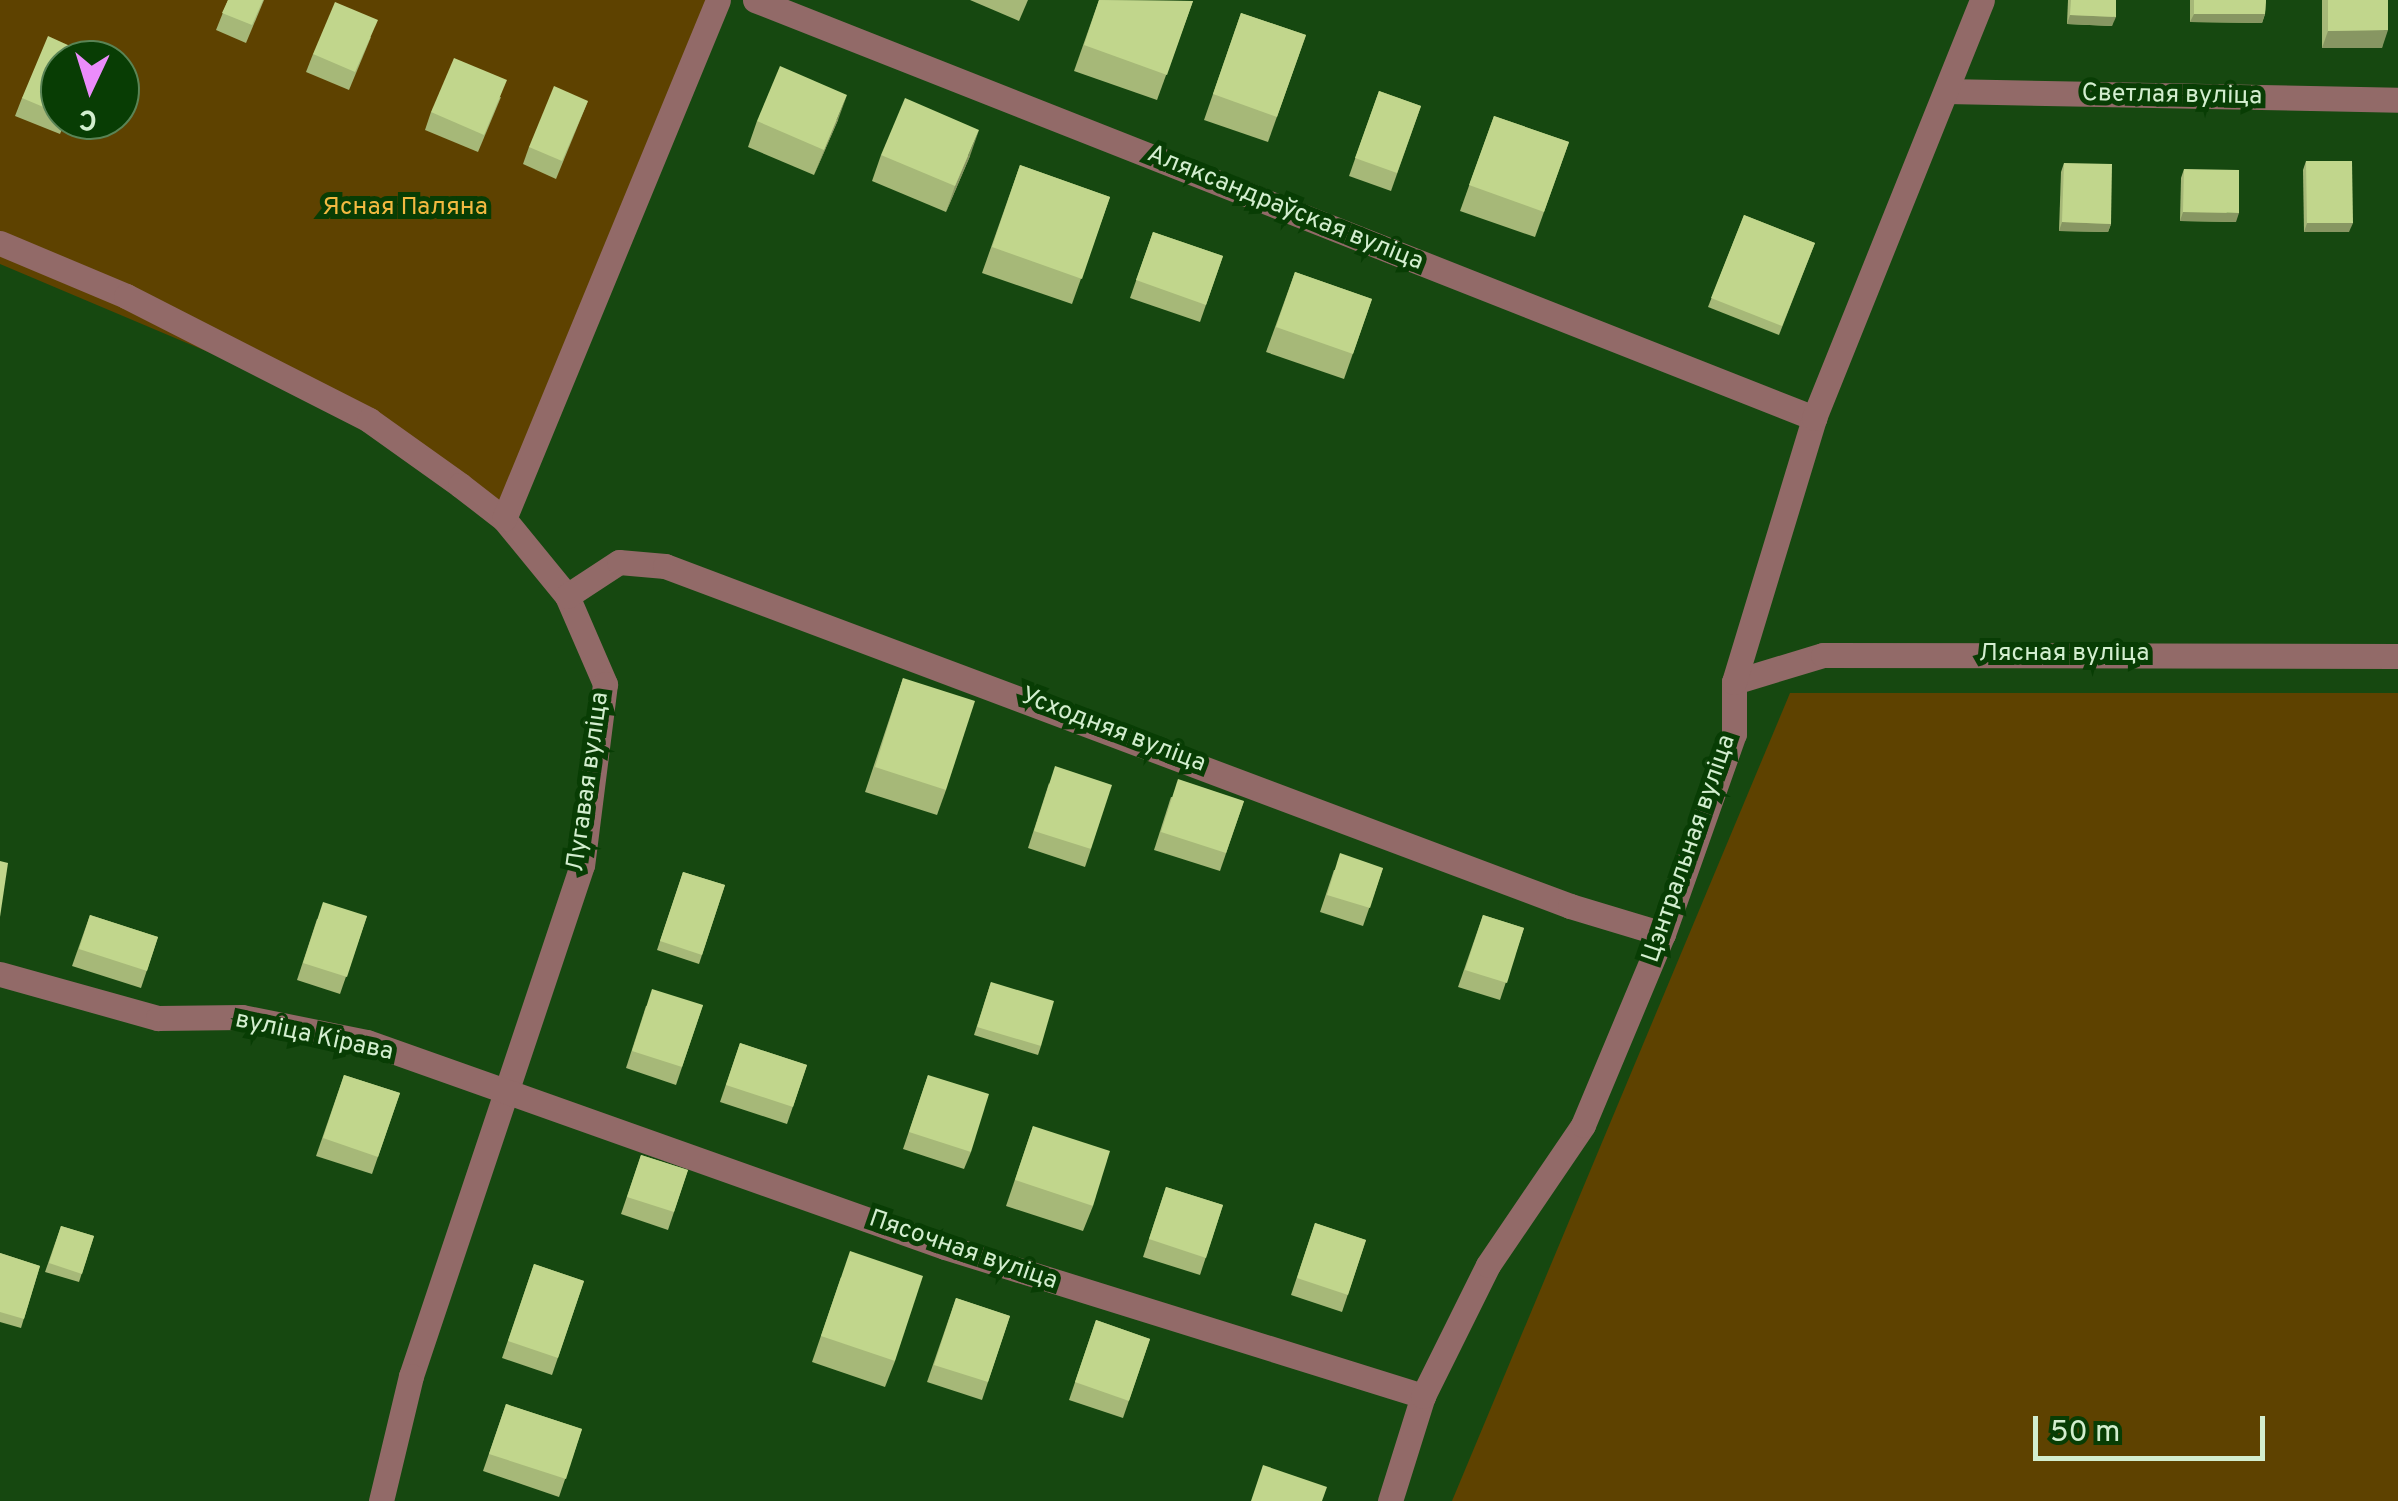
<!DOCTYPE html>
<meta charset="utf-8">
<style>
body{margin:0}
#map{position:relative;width:2398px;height:1501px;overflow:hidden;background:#164810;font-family:Overpass,sans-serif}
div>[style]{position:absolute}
.green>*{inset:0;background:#5e4200}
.minor>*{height:25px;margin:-12.5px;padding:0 12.5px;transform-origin:12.5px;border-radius:12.5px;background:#926a68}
.wall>*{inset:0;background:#a6b878}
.shaded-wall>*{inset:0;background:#879662}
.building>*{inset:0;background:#c1d68c}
span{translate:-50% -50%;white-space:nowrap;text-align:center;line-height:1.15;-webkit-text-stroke:10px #083d04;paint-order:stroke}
.street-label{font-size:25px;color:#d3eecf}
.park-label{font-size:25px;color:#f2b941}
.north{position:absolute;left:40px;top:40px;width:100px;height:100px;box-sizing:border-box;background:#083d04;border:2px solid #598455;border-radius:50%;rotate:184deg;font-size:28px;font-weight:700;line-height:40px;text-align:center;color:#d3eecf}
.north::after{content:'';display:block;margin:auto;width:35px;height:45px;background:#eb8cfb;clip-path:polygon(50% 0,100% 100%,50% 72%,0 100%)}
.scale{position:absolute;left:2033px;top:1416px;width:232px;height:45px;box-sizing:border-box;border:5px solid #d3eecf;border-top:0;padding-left:12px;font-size:30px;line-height:35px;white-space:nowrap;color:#d3eecf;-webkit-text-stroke:8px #083d04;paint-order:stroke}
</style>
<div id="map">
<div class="green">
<div style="clip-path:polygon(evenodd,0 0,718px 0,504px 519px,369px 420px,0 264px,0 0,60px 60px,120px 60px,120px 120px,60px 120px,60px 60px)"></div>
<div style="clip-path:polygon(1790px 693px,2398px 693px,2398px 1501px,1452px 1501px)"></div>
</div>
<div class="minor">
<div style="left:755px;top:0;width:1139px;rotate:21.54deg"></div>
<div style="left:1946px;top:91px;width:452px;rotate:1.1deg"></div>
<div style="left:0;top:243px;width:137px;rotate:22.8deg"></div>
<div style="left:126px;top:296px;width:273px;rotate:27deg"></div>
<div style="left:369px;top:420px;width:112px;rotate:35.5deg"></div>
<div style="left:460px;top:485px;width:56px;rotate:37.7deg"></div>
<div style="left:504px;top:519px;width:99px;rotate:50.7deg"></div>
<div style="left:567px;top:596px;width:96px;rotate:66.6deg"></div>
<div style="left:605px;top:684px;width:182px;rotate:97.2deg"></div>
<div style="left:582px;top:865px;width:539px;rotate:108.5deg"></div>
<div style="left:411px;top:1376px;width:129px;rotate:103.5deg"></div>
<div style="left:504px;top:519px;width:561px;rotate:-67.59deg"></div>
<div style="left:567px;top:596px;width:62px;rotate:-33.2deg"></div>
<div style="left:619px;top:562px;width:46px;rotate:5deg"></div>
<div style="left:665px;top:566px;width:967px;rotate:20.59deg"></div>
<div style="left:1570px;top:906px;width:97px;rotate:16.8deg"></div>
<div style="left:1734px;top:682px;width:93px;rotate:-16.9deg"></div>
<div style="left:1823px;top:655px;width:575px;rotate:0.1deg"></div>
<div style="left:0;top:974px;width:164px;rotate:15.6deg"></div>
<div style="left:158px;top:1018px;width:84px;rotate:-0.7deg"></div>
<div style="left:242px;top:1017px;width:127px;rotate:11.3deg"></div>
<div style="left:367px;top:1042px;width:613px;rotate:19.53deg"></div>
<div style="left:945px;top:1247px;width:501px;rotate:17.31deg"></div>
<div style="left:1390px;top:1501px;width:110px;rotate:-72.6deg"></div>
<div style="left:1423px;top:1396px;width:146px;rotate:-63.6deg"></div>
<div style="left:1488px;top:1265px;width:169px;rotate:-55.8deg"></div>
<div style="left:1583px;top:1125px;width:207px;rotate:-67.3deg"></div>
<div style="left:1663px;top:934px;width:212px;rotate:-70.5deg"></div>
<div style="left:1734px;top:734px;width:52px;rotate:-90deg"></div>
<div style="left:1734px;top:682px;width:276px;rotate:-73.1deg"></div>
<div style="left:1814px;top:418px;width:450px;rotate:-68.1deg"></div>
</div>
<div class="wall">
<div style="clip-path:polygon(228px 0,264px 0,246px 43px,216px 30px)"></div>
<div style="clip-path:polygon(970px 0,1028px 0,1019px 21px)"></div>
<div style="clip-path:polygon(1099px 0,1193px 1px,1157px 100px,1074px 71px)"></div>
<div style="clip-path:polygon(2068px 0,2116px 0,2112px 26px,2067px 24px)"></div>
<div style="clip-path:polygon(2190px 0,2266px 0,2265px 14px,2262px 23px,2190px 22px)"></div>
<div style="clip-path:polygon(2322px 0,2388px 0,2382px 48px,2322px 48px)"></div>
<div style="clip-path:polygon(1241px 13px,1306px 35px,1268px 142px,1204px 120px)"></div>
<div style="clip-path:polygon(371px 37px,349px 90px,306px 72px,313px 54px)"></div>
<div style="clip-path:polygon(60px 60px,60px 120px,66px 120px,60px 134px,15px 116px,22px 98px)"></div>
<div style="clip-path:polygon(1379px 91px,1421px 106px,1391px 191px,1349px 176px)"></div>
<div style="clip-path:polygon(501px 97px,478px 152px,425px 130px,431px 112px)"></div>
<div style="clip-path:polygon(588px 101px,556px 179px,523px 164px,529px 147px)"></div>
<div style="clip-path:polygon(1494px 116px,1569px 142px,1535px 237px,1460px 211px)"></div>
<div style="clip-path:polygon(838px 120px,814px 175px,748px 147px,757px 121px)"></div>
<div style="clip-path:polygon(881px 155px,970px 156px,946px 212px,872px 181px)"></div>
<div style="clip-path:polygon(2306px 161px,2349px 232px,2304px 232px,2303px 170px)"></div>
<div style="clip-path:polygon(2064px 163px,2111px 224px,2108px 232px,2059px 231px,2061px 172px)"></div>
<div style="clip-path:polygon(1020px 165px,1110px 197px,1072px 304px,982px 273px)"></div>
<div style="clip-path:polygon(2184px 169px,2236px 222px,2180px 221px,2181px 178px)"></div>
<div style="clip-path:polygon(1744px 215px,1815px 243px,1779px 335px,1708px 307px)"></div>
<div style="clip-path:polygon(1153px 232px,1223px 256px,1200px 322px,1130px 298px)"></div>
<div style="clip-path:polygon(1295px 272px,1372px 299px,1344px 379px,1266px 352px)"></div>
<div style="clip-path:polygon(903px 678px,946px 790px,937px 815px,865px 792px)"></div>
<div style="clip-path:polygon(1049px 783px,1091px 849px,1085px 867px,1028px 848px)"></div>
<div style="clip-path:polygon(1171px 797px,1244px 801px,1220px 871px,1154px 850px)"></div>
<div style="clip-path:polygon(1383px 868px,1363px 926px,1320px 912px,1334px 870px)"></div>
<div style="clip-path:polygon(683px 872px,725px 885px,699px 964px,657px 950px)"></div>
<div style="clip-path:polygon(90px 915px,158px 937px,141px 988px,72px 966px)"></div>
<div style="clip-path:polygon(1483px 915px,1524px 928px,1500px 1000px,1458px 987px)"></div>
<div style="clip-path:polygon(367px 916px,340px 994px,297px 980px,317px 919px)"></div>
<div style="clip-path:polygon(991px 982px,1041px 1046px,1038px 1055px,974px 1035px)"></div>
<div style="clip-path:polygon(703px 1005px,676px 1085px,626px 1068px,646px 1006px)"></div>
<div style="clip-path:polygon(740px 1043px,807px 1065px,787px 1124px,720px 1102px)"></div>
<div style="clip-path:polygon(344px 1075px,400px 1093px,372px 1174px,316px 1156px)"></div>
<div style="clip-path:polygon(928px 1075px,971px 1152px,964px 1169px,903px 1149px)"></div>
<div style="clip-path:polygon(1033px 1126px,1093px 1206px,1083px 1231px,1006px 1206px)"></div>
<div style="clip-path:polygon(641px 1155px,688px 1170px,668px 1230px,621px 1214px)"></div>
<div style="clip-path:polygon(1166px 1187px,1223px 1205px,1200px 1275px,1143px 1257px)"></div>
<div style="clip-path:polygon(1315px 1223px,1366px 1240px,1342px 1312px,1291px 1295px)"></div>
<div style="clip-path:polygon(61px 1226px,94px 1236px,79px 1282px,45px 1272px)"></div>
<div style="clip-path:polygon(0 1253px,40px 1266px,21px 1328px,0 1322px)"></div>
<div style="clip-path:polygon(534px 1264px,584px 1281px,552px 1375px,502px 1358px)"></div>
<div style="clip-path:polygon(841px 1277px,895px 1361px,885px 1387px,812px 1362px)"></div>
<div style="clip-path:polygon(956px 1298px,1010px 1316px,982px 1400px,927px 1382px)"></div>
<div style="clip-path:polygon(1096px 1320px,1150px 1339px,1123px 1418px,1069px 1400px)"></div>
<div style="clip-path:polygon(506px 1404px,582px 1429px,559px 1497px,483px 1471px)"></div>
</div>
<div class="shaded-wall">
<div style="clip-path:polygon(2194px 14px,2265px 14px,2262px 23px,2190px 22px)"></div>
<div style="clip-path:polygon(2070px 15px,2116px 17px,2112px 26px,2067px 24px)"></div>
<div style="clip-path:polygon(2388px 30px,2382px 48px,2322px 48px,2328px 31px)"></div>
<div style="clip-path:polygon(847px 95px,838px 120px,814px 175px,824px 150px)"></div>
<div style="clip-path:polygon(979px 130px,970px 156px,946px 212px,955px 186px)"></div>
<div style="clip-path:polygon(2183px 212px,2239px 213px,2236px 222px,2180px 221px)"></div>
<div style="clip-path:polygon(2062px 222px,2111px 224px,2108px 232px,2059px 231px)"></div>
<div style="clip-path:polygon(2307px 223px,2353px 223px,2349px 232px,2304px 232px)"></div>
</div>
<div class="building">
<div style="clip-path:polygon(228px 0,263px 0,252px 25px,222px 13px)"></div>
<div style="clip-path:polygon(1099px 0,1193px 1px,1167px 75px,1084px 45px)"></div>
<div style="clip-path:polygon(2071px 0,2116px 0,2116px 17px,2070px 15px)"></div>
<div style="clip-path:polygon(2194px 0,2266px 0,2265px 14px,2194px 14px)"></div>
<div style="clip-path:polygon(2328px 0,2388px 0,2388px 30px,2328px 31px)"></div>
<div style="clip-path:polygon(335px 2px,378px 20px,355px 72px,313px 54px)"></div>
<div style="clip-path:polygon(1241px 13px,1306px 35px,1277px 117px,1213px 94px)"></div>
<div style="clip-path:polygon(48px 36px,92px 56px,91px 60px,60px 60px,60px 114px,22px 98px)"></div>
<div style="clip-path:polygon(454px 58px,507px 80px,484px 135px,431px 112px)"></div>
<div style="clip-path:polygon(780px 66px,847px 95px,824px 150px,757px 121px)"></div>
<div style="clip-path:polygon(554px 86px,588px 101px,562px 161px,529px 147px)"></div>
<div style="clip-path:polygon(1379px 91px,1421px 106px,1397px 173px,1355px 158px)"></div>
<div style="clip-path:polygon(905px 98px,979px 130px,955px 186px,881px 155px)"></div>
<div style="clip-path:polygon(1494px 116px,1569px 142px,1544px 212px,1469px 185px)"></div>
<div style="clip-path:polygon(2306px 161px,2352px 161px,2353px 223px,2307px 223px)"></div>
<div style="clip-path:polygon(2064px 163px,2112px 164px,2111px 224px,2062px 222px)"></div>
<div style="clip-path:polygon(1020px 165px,1110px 197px,1082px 279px,992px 247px)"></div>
<div style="clip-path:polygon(2184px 169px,2239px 170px,2239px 213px,2183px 212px)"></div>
<div style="clip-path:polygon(1744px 215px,1815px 243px,1782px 326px,1711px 298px)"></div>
<div style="clip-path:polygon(1153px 232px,1223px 256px,1206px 305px,1136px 280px)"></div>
<div style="clip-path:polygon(1295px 272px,1372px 299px,1353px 354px,1276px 327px)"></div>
<div style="clip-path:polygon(903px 678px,975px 701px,946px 790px,875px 767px)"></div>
<div style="clip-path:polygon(1055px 766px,1112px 785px,1091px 849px,1034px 831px)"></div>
<div style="clip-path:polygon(1178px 779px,1244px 801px,1226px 853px,1161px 832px)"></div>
<div style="clip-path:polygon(1340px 853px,1383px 868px,1370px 908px,1327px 895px)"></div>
<div style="clip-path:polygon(0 861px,8px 863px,0 917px)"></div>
<div style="clip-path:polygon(683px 872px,725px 885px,702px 955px,660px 941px)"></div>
<div style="clip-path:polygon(323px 902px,367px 916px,347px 977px,303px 963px)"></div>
<div style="clip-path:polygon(90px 915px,158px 937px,147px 971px,79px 949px)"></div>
<div style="clip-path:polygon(1483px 915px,1524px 928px,1507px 983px,1465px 970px)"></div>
<div style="clip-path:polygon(991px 982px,1054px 1001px,1041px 1046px,977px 1027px)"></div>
<div style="clip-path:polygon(652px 989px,703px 1005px,682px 1067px,632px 1051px)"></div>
<div style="clip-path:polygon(740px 1043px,807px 1065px,793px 1107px,726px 1085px)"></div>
<div style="clip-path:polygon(344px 1075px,400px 1093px,378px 1157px,323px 1138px)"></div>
<div style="clip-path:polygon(928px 1075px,989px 1094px,971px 1152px,909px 1132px)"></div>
<div style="clip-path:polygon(1033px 1126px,1110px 1151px,1093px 1206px,1015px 1180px)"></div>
<div style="clip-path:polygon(641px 1155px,688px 1170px,674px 1212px,627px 1197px)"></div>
<div style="clip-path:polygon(1166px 1187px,1223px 1205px,1206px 1258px,1149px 1239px)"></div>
<div style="clip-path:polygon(1315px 1223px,1366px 1240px,1348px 1295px,1297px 1278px)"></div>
<div style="clip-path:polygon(61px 1226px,94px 1236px,82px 1274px,49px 1263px)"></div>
<div style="clip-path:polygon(850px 1251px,923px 1276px,895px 1361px,821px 1336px)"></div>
<div style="clip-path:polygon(0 1253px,40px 1266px,24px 1319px,0 1312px)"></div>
<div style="clip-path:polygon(534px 1264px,584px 1281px,558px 1358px,508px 1341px)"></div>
<div style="clip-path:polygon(956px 1298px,1010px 1316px,988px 1382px,934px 1365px)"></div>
<div style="clip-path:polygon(1096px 1320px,1150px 1339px,1129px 1401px,1075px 1382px)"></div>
<div style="clip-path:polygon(506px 1404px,582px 1429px,566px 1479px,489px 1454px)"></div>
<div style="clip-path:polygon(1263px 1465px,1327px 1487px,1322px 1501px,1251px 1501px)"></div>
</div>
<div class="street-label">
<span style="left:2172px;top:96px;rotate:1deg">Светлая вуліца</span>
<span style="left:1285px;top:209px;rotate:22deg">Аляксандраўская вуліца</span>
<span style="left:2064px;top:654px">Лясная вуліца</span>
<span style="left:1113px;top:731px;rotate:21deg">Усходняя вуліца</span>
<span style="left:589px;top:782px;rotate:-82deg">Лугавая вуліца</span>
<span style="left:1690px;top:849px;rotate:-71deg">Цэнтральная вуліца</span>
<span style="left:314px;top:1037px;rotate:12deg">вуліца Кірава</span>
<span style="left:963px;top:1251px;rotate:19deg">Пясочная вуліца</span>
</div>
<div class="park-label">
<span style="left:405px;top:208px">Ясная Паляна</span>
</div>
<div class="north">С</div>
<div class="scale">50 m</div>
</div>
